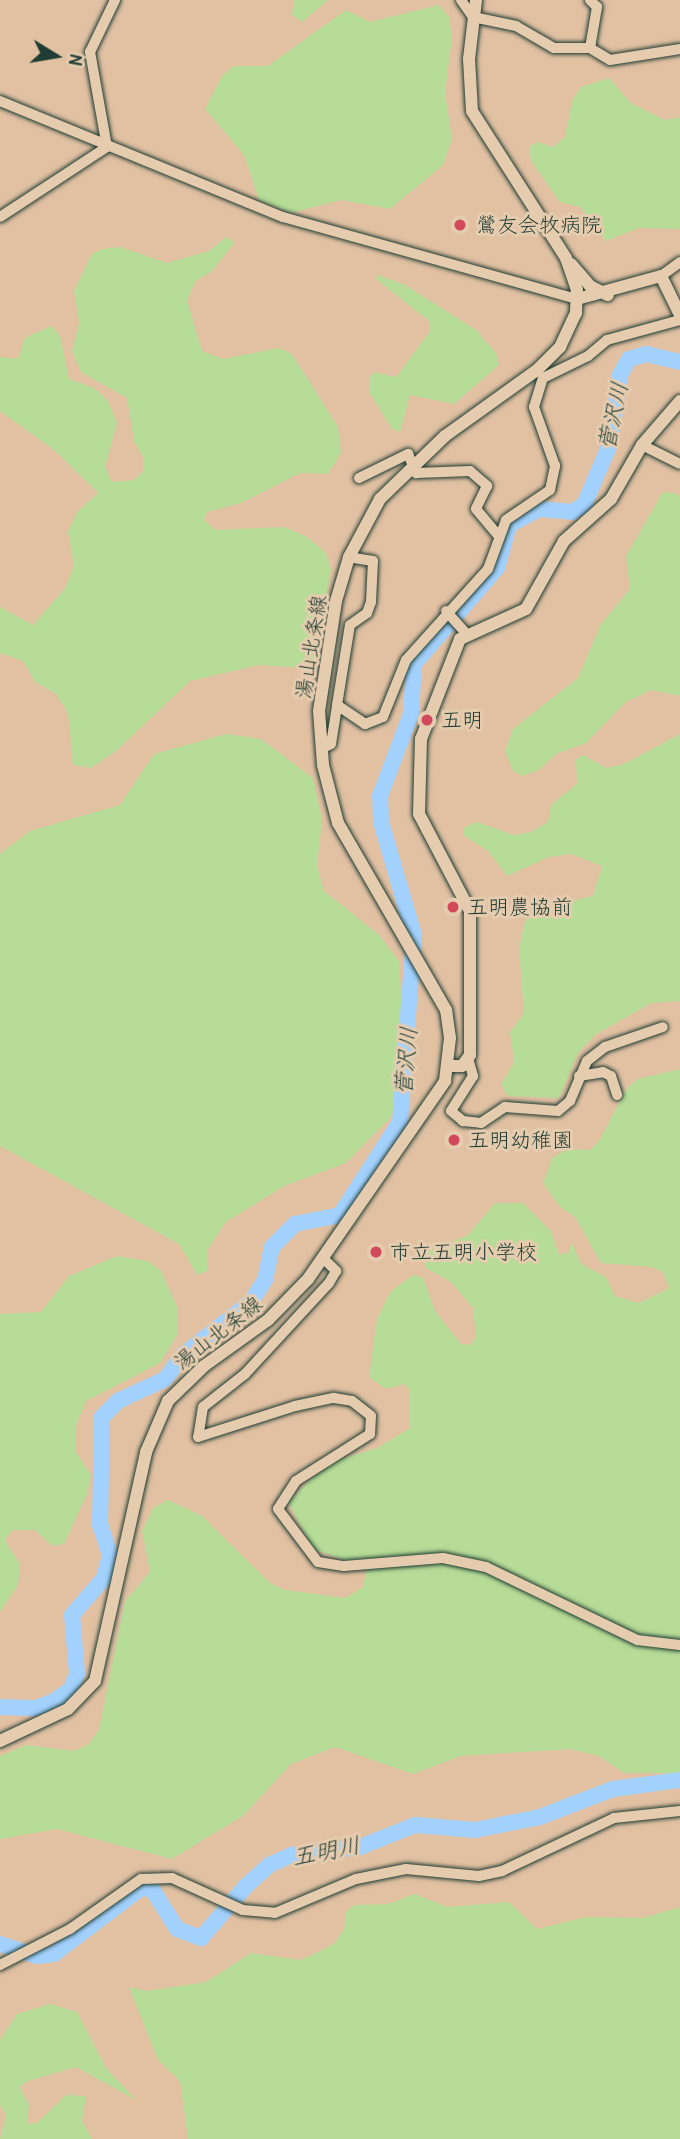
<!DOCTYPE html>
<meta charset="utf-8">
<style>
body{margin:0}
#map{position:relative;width:680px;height:2139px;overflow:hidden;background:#e2c1a3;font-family:"Patrick Hand","Klee One",sans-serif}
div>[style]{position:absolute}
.green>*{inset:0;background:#b7dc97}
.river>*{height:16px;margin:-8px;padding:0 8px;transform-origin:8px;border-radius:8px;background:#a3d1fe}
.roads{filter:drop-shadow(0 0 2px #1f3d34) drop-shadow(0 0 2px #1f3d34)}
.minor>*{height:10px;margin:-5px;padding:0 5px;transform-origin:5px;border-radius:5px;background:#e6ccae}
.major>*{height:12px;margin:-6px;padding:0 6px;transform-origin:6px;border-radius:6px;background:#e6ccae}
.dots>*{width:19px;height:19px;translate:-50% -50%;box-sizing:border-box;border:4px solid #e6ccae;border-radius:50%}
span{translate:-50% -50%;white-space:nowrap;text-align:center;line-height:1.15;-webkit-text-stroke:6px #e6ccae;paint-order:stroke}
.poi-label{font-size:21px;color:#1f3d34}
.left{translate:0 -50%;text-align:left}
.street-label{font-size:21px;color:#1f3d34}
.water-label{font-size:23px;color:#26443e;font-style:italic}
.north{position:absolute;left:21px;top:21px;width:70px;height:70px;-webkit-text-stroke:5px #e6ccae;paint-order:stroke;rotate:101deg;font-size:19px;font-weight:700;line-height:28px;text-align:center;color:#1f3d34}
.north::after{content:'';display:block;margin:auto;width:24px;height:32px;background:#1f3d34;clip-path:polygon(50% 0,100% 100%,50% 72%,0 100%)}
</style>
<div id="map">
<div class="green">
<div style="clip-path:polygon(294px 0,328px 0,302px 22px,292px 15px)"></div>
<div style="clip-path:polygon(439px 5px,449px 17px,452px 37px,445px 93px,452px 139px,443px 165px,390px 209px,341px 200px,291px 213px,259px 200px,244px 155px,205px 109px,222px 76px,233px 66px,268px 66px,346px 10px,370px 22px)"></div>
<div style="clip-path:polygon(609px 78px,631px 103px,665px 120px,680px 117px,680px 229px,639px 228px,606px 241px,580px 207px,560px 202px,531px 161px,529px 147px,538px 142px,553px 147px,565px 137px,572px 101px,581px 87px)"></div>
<div style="clip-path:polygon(226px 237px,235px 242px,212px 271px,196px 281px,187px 300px,202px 351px,223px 359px,279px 348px,292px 354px,338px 427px,341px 453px,328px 474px,300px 473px,241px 503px,207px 512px,204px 520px,216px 530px,285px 527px,307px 537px,326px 553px,331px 570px,315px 662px,304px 668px,259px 665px,190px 681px,116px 751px,91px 768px,73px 765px,68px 713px,56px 694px,35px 682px,23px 661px,0 653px,0 607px,33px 625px,65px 588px,74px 566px,68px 532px,77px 512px,98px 493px,54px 450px,0 411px,0 357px,18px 359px,25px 338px,51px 326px,60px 335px,69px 379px,94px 388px,108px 401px,117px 423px,105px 467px,112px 482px,134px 480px,143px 471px,143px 457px,134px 441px,127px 398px,81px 372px,72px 351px,79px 323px,74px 291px,92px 254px,102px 249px,120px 247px,167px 263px,209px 251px)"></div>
<div style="clip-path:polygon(377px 275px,405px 285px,476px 330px,496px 353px,499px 365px,454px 404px,410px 395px,400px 432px,392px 429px,369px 392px,370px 377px,374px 372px,396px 377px,429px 333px,429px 321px,376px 279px)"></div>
<div style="clip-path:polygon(663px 492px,678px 494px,680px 500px,680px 696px,651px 690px,626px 702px,586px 743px,556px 754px,539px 770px,522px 776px,513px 771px,505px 751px,513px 729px,578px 678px,601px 624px,630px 589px,626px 556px)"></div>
<div style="clip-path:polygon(226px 734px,261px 739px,313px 778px,322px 819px,317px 866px,324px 891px,379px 935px,399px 961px,403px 1031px,392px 1116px,346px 1163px,284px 1186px,226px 1222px,208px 1249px,207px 1271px,197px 1275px,179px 1244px,0 1146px,0 854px,30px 831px,120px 805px,154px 754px)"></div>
<div style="clip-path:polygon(680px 734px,680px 1001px,651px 1003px,595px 1035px,578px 1053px,559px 1098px,508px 1096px,501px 1085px,514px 1062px,510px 1032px,524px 1013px,519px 948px,525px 921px,540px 908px,593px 896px,602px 866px,571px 854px,549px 857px,507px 876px,488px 851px,463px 835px,463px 828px,477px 822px,514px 835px,531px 832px,548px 822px,551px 805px,577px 784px,576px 759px,583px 755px,606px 768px,624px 764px)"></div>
<div style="clip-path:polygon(680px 1069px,680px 1773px,624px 1773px,599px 1756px,570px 1749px,461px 1756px,413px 1774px,335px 1747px,291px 1764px,244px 1815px,172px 1859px,57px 1829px,0 1839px,0 1756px,26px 1745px,74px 1751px,89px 1744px,99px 1729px,125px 1601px,150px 1572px,142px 1531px,153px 1508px,168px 1500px,202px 1516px,270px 1583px,285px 1590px,345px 1598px,363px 1587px,367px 1568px,313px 1549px,288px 1502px,328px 1463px,377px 1448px,410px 1428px,409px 1389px,404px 1384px,386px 1389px,369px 1377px,377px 1319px,391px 1291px,413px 1275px,423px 1278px,435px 1311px,461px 1344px,471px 1345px,476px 1336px,473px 1308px,451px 1282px,426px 1268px,425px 1256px,432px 1249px,467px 1236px,495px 1203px,523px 1203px,551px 1231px,559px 1255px,568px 1253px,572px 1243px,581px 1264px,606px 1277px,615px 1296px,639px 1303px,669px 1288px,663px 1272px,652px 1267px,601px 1263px,575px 1217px,560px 1207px,543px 1183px,552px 1158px,567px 1149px,590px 1150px,599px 1141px,627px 1088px,638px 1079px)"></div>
<div style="clip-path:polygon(117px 1256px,148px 1261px,161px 1271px,178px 1309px,178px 1334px,160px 1363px,86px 1401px,75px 1428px,75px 1451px,91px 1475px,87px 1494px,64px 1544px,52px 1546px,35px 1530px,12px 1530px,5px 1541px,20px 1564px,18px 1585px,0 1612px,0 1314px,41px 1312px,69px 1276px)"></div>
<div style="clip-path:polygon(415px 1894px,447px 1907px,509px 1902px,537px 1929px,586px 1917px,643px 1918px,680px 1907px,680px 2139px,188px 2139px,180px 2081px,158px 2060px,129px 1987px,146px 1991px,206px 1982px,251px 1953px,301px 1960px,334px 1944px,344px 1929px,346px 1912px,354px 1905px,388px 1904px)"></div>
<div style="clip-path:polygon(50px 2004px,77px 2012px,106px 2068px,136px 2100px,76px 2067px,28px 2081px,20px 2087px,29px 2105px,27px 2124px,37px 2123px,66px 2095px,86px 2096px,82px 2121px,92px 2139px,0 2139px,6px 2115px,0 2105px,0 2040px,17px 2014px)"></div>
</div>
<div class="river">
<div style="left:0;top:1707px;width:36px;rotate:2deg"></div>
<div style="left:36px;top:1708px;width:19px;rotate:-21deg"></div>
<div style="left:54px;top:1701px;width:21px;rotate:-35deg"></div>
<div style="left:71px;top:1689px;width:16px;rotate:-68deg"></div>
<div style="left:77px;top:1674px;width:59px;rotate:-94.8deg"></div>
<div style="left:72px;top:1615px;width:49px;rotate:-49.1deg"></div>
<div style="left:104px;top:1578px;width:24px;rotate:-75deg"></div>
<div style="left:110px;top:1555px;width:32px;rotate:-108deg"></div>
<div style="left:100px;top:1525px;width:108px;rotate:-88.9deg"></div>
<div style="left:102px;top:1417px;width:23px;rotate:-45deg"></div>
<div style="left:118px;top:1401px;width:52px;rotate:-25.1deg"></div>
<div style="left:165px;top:1379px;width:31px;rotate:-53deg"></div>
<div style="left:184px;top:1354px;width:85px;rotate:-37.8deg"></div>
<div style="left:251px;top:1302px;width:26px;rotate:-58deg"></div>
<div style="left:265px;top:1280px;width:34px;rotate:-78deg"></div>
<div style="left:272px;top:1247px;width:33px;rotate:-45deg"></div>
<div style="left:295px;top:1224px;width:46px;rotate:-11.3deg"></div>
<div style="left:340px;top:1215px;width:111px;rotate:-57.2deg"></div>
<div style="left:400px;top:1122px;width:188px;rotate:-85.7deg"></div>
<div style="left:414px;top:935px;width:118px;rotate:-106.3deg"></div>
<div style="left:381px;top:822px;width:26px;rotate:-92deg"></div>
<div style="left:380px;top:796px;width:88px;rotate:-69.3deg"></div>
<div style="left:411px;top:714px;width:50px;rotate:-86.6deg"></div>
<div style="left:414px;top:664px;width:127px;rotate:-49.2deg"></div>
<div style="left:497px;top:568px;width:45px;rotate:-74.4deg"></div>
<div style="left:509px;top:525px;width:34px;rotate:-28deg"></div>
<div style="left:539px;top:509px;width:33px;rotate:5deg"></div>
<div style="left:572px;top:512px;width:14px;rotate:-30deg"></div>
<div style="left:584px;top:505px;width:66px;rotate:-66.9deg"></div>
<div style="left:610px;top:444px;width:70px;rotate:-81.8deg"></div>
<div style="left:620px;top:375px;width:18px;rotate:-61deg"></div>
<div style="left:629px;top:359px;width:18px;rotate:-16deg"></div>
<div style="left:646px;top:354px;width:35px;rotate:13deg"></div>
<div style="left:0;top:1944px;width:38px;rotate:18deg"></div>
<div style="left:36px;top:1956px;width:18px;rotate:-6deg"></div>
<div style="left:54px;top:1954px;width:109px;rotate:-37.2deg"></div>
<div style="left:141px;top:1888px;width:11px;rotate:5deg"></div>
<div style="left:152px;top:1889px;width:47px;rotate:58deg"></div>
<div style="left:177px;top:1929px;width:26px;rotate:21deg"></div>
<div style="left:201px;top:1938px;width:69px;rotate:-49.1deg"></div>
<div style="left:246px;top:1886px;width:31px;rotate:-42deg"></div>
<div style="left:269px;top:1865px;width:24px;rotate:-24deg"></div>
<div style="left:291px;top:1855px;width:69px;rotate:-6.6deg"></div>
<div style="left:360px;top:1847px;width:59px;rotate:-21.8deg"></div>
<div style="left:415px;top:1825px;width:60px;rotate:4.8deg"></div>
<div style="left:475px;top:1830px;width:66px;rotate:-11.3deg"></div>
<div style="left:540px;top:1817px;width:78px;rotate:-21deg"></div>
<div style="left:613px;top:1789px;width:68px;rotate:-7.7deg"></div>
</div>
<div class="roads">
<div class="minor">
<div style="left:461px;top:0;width:21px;rotate:55deg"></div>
<div style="left:473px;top:17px;width:44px;rotate:11.8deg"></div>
<div style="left:516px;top:26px;width:44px;rotate:30.1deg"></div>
<div style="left:554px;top:48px;width:36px"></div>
<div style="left:590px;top:48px;width:23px;rotate:31deg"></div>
<div style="left:610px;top:60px;width:71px;rotate:-8.9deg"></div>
<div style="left:590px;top:48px;width:42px;rotate:-80.3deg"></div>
<div style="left:597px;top:7px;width:10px;rotate:-135deg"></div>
<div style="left:0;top:101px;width:306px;rotate:22.3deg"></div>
<div style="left:283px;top:217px;width:305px;rotate:15.6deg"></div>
<div style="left:107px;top:147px;width:97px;rotate:-100.1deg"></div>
<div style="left:90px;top:52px;width:58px;rotate:-64.3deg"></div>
<div style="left:0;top:217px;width:128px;rotate:-33.2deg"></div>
<div style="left:661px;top:276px;width:24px;rotate:-36deg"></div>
<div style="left:642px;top:445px;width:42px;rotate:26.6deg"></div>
<div style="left:359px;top:478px;width:55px;rotate:-26.1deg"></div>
<div style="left:408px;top:454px;width:21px;rotate:67deg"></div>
<div style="left:416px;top:473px;width:54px;rotate:-2.1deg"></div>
<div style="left:470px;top:471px;width:23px;rotate:41deg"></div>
<div style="left:487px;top:486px;width:25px;rotate:116deg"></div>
<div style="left:476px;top:509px;width:34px;rotate:50deg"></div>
<div style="left:446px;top:611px;width:31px;rotate:48deg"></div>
<div style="left:337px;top:705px;width:81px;rotate:-80.8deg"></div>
<div style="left:350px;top:625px;width:21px;rotate:-35deg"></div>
<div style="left:367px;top:613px;width:12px;rotate:-70deg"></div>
<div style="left:371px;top:602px;width:41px;rotate:-87.2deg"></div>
<div style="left:373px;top:561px;width:24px;rotate:-171deg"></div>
<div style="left:321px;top:749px;width:11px;rotate:-27deg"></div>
<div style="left:331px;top:744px;width:39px;rotate:-81deg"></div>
<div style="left:337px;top:705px;width:34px;rotate:34deg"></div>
<div style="left:365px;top:724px;width:19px;rotate:-21deg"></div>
<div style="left:383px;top:717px;width:61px;rotate:-68deg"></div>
<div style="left:406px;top:660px;width:122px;rotate:-48deg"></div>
<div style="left:488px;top:569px;width:52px;rotate:-69.8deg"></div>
<div style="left:506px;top:520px;width:53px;rotate:-34.3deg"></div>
<div style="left:550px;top:490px;width:25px;rotate:-78deg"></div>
<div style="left:555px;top:466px;width:63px;rotate:-109.6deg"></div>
<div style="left:534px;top:407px;width:30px;rotate:-73deg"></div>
<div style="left:543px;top:378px;width:50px;rotate:-26.1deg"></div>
<div style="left:588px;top:356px;width:25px;rotate:-40deg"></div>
<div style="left:607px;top:340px;width:76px;rotate:-15.3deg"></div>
<div style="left:469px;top:1062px;width:15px;rotate:74deg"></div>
<div style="left:473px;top:1076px;width:41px;rotate:122.2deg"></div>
<div style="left:451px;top:1111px;width:16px;rotate:40deg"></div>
<div style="left:463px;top:1121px;width:18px;rotate:6deg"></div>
<div style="left:481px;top:1123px;width:29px;rotate:-34deg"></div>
<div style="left:505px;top:1107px;width:53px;rotate:4.3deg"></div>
<div style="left:558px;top:1111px;width:16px;rotate:-40deg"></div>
<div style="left:570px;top:1101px;width:43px;rotate:-67deg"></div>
<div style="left:587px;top:1061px;width:23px;rotate:-38deg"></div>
<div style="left:605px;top:1047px;width:61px;rotate:-19deg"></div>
<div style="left:579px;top:1076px;width:24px;rotate:-9deg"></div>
<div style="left:603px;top:1072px;width:9px;rotate:27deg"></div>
<div style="left:611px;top:1076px;width:20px;rotate:72deg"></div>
<div style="left:325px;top:1260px;width:16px;rotate:45deg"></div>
<div style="left:336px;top:1271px;width:14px;rotate:120deg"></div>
<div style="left:329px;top:1283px;width:124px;rotate:132.7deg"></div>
<div style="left:245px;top:1374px;width:53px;rotate:141.8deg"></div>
<div style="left:203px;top:1407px;width:30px;rotate:99deg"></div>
<div style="left:198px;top:1437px;width:102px;rotate:-17.7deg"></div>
<div style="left:295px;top:1406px;width:40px;rotate:-12deg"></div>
<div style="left:334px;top:1398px;width:18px;rotate:9deg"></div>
<div style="left:352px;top:1401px;width:24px;rotate:38deg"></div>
<div style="left:371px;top:1416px;width:18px;rotate:93deg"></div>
<div style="left:370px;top:1434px;width:88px;rotate:147.6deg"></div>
<div style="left:296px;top:1481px;width:33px;rotate:123deg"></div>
<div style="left:278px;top:1509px;width:66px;rotate:53deg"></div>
<div style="left:318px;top:1562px;width:26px;rotate:9deg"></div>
<div style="left:344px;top:1566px;width:99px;rotate:-4.6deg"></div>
<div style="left:443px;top:1558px;width:44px;rotate:11.8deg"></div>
<div style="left:486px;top:1567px;width:168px;rotate:25.8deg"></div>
<div style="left:637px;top:1640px;width:43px;rotate:6.6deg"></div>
<div style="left:0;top:1965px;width:79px;rotate:-27.2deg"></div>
<div style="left:70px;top:1929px;width:87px;rotate:-35.2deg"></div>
<div style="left:141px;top:1879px;width:31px;rotate:-2deg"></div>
<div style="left:172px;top:1878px;width:78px;rotate:24.3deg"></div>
<div style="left:243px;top:1910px;width:32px;rotate:5deg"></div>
<div style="left:275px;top:1913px;width:88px;rotate:-22.8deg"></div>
<div style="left:356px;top:1879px;width:51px;rotate:-11.3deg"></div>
<div style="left:406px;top:1869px;width:73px;rotate:5.5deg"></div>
<div style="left:479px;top:1876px;width:24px;rotate:-12deg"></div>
<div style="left:502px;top:1871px;width:124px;rotate:-25.3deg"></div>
<div style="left:614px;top:1818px;width:66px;rotate:-6.1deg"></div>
</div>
<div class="major">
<div style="left:571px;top:264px;width:29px;rotate:49deg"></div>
<div style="left:590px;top:286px;width:20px;rotate:27deg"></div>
<div style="left:577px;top:299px;width:87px;rotate:-15.3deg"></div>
<div style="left:661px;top:276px;width:43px;rotate:64deg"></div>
<div style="left:449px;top:1066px;width:13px"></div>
<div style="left:462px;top:1066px;width:14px;rotate:-54deg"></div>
<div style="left:470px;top:1055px;width:144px;rotate:-90deg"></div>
<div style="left:470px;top:911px;width:110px;rotate:-117.7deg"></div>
<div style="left:419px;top:814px;width:75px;rotate:-88.5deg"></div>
<div style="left:421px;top:739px;width:107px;rotate:-68.7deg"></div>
<div style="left:460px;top:639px;width:72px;rotate:-24.4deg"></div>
<div style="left:526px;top:609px;width:78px;rotate:-60.8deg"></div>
<div style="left:564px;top:541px;width:63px;rotate:-41.8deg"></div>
<div style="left:611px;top:499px;width:62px;rotate:-60.1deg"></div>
<div style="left:642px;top:445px;width:58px;rotate:-49.2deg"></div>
<div style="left:0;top:1741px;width:75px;rotate:-25.2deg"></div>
<div style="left:68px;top:1709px;width:39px;rotate:-46deg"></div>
<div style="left:95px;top:1681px;width:235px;rotate:-77.4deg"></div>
<div style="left:146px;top:1452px;width:56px;rotate:-66.7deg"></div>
<div style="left:168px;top:1401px;width:50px;rotate:-44.2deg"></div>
<div style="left:204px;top:1366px;width:79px;rotate:-35.7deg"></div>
<div style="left:268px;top:1320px;width:57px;rotate:-45.7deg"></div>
<div style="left:308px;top:1279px;width:241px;rotate:-55.3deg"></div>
<div style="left:445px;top:1081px;width:43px;rotate:-83.4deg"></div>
<div style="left:450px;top:1038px;width:28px;rotate:-98deg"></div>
<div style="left:446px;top:1010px;width:216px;rotate:-120deg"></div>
<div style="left:338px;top:823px;width:60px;rotate:-104.5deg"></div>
<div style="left:323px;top:765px;width:54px;rotate:-94.2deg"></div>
<div style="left:319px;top:711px;width:111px;rotate:-81.2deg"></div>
<div style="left:336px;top:601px;width:46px;rotate:-73.5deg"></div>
<div style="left:349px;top:557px;width:66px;rotate:-61.9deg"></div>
<div style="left:380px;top:499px;width:91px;rotate:-44.1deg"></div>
<div style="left:445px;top:436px;width:113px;rotate:-35.7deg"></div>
<div style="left:537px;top:370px;width:33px;rotate:-45deg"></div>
<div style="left:560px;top:347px;width:38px;rotate:-65deg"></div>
<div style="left:576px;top:313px;width:23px;rotate:-88deg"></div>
<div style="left:577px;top:290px;width:34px;rotate:-109deg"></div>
<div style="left:566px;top:258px;width:174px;rotate:-122.6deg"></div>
<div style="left:472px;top:111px;width:52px;rotate:-93.3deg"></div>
<div style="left:469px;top:59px;width:59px;rotate:-83.2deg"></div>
</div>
</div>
<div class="dots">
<div style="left:460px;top:225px;background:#d1495b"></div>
<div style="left:427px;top:720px;background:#d1495b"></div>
<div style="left:453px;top:907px;background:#d1495b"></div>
<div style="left:454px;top:1140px;background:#d1495b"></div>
<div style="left:376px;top:1252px;background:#d1495b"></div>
</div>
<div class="poi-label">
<span class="left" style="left:476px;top:225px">鶯友会牧病院</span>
<span class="left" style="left:441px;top:720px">五明</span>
<span class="left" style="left:467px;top:907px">五明農協前</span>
<span class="left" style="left:468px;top:1140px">五明幼稚園</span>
<span class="left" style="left:390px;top:1252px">市立五明小学校</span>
</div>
<div class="street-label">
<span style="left:311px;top:647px;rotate:-81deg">湯山北条線</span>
<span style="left:218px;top:1333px;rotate:-38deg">湯山北条線</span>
</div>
<div class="water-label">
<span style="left:613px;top:416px;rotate:-78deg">菅沢川</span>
<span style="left:406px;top:1061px;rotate:-85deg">菅沢川</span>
<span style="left:326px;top:1851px;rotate:-11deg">五明川</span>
</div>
<div class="north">N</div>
</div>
